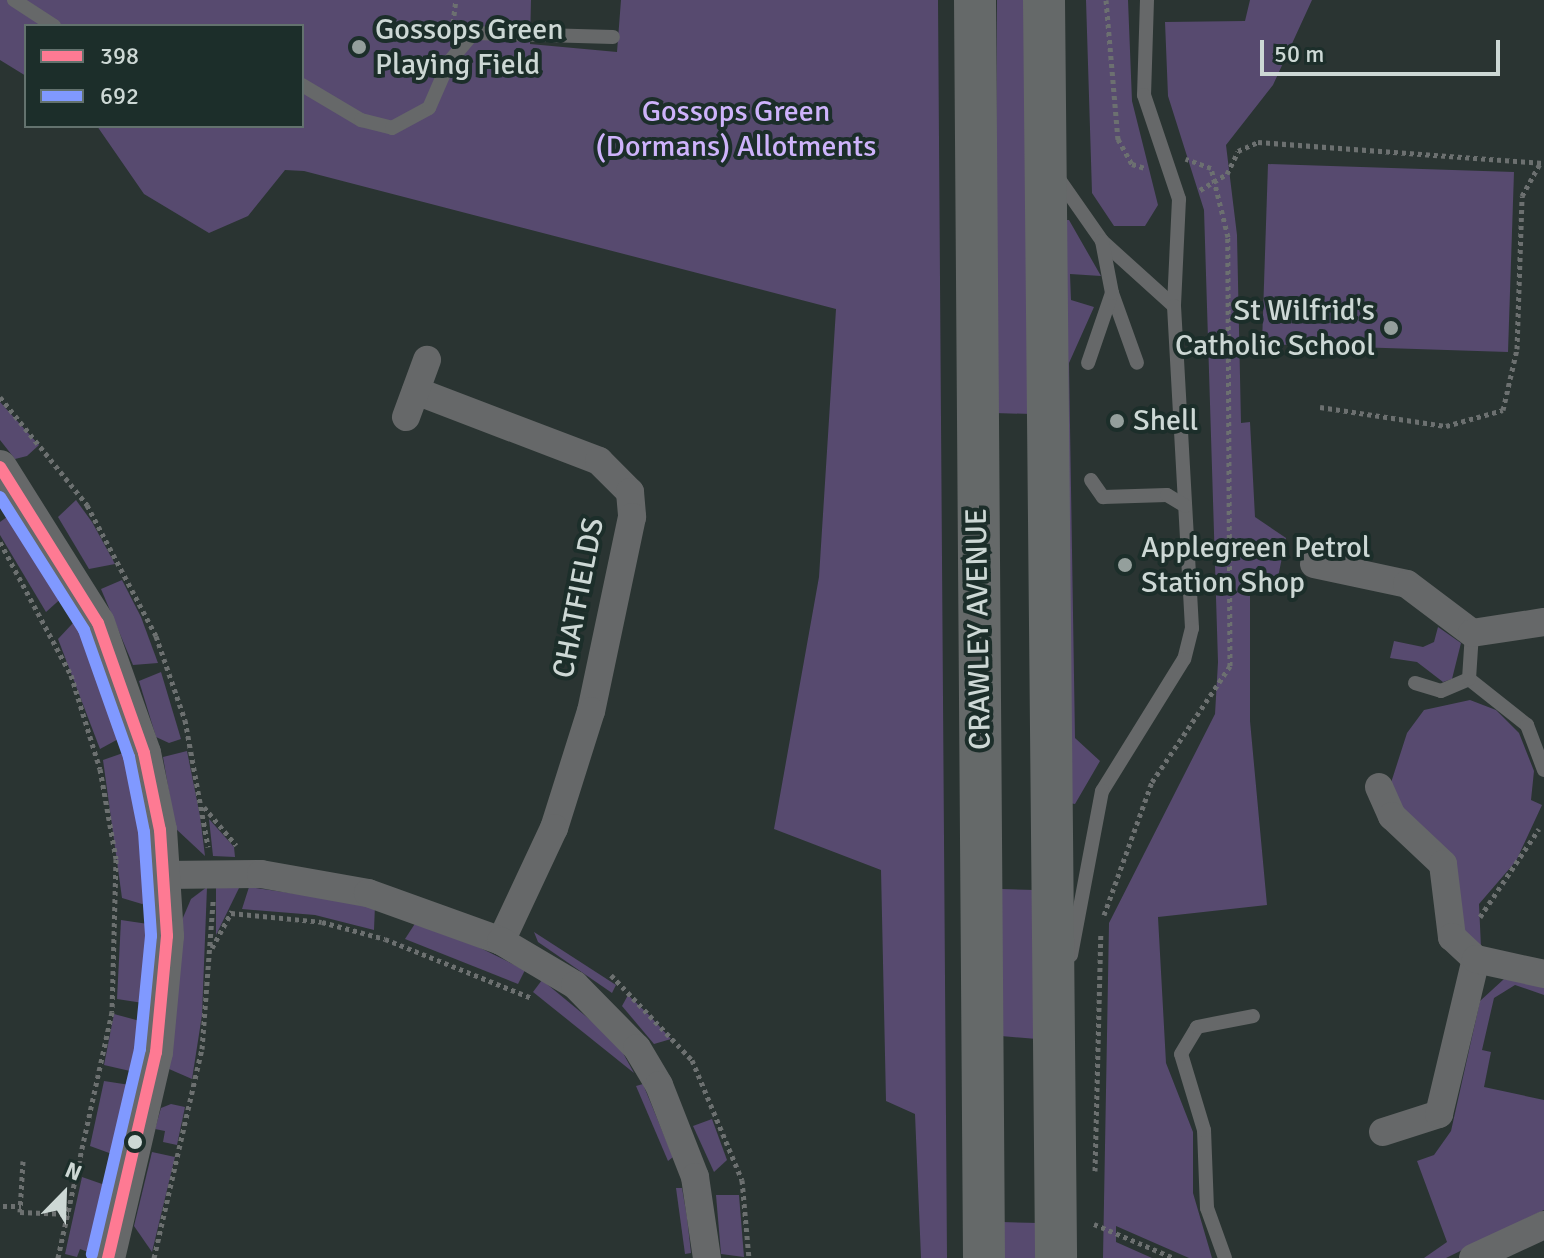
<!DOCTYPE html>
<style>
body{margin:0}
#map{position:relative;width:1544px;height:1258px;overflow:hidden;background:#2a3432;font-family:Signika,sans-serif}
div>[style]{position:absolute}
.green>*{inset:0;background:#574a6f}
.path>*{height:5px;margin-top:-2.5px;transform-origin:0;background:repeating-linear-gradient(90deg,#6c7070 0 4px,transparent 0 8px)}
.service>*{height:14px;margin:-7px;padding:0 7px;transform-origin:7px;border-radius:7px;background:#666869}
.minor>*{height:28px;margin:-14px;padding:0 14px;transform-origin:14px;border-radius:14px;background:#666869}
.tertiary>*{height:34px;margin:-17px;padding:0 17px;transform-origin:17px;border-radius:17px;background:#666869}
.primary>*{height:42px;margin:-21px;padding:0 21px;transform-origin:21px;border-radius:21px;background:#656969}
.bus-1>*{height:12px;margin:-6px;padding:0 6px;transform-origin:6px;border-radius:6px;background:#fe7a93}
.bus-2>*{height:12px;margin:-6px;padding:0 6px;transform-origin:6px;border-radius:6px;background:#8099ff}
.dots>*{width:22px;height:22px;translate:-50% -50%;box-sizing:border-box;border:4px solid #1c2e2a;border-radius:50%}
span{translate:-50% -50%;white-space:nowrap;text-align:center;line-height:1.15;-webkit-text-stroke:8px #1c2e2a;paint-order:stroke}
.poi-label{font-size:30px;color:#cdd8d5}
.left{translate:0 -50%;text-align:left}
.right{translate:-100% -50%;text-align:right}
.park-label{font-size:30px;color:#ceb3fb}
.street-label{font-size:30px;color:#cdd8d5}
.legend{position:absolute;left:24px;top:24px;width:280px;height:104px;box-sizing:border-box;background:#1c2e2a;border:2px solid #63726e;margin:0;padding:10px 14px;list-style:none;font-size:24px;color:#cdd8d5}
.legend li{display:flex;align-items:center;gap:16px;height:40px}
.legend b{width:40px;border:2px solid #63726e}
.north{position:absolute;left:24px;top:1154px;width:80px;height:80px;-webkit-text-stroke:6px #1c2e2a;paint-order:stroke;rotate:23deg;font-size:22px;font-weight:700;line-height:32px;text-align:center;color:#cdd8d5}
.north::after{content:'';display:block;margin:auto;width:28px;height:36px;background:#cdd8d5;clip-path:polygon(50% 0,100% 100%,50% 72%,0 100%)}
.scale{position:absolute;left:1260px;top:40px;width:240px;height:36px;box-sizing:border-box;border:4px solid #cdd8d5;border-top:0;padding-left:10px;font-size:24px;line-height:28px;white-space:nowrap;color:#cdd8d5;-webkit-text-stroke:6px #1c2e2a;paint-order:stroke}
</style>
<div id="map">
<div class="green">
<div style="clip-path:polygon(0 0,531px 0,530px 44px,617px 52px,621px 0,938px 0,947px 1258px,921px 1258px,915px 1114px,886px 1101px,881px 870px,774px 829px,819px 577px,836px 309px,304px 171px,285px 170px,248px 216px,209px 233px,144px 194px,97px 126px,302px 126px,302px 26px,26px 26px,26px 76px,0 60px)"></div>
<div style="clip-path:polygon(997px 0,1029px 0,1032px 414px,994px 413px)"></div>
<div style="clip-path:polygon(1086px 0,1128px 0,1132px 101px,1158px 205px,1145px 226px,1114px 226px,1092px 193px)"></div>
<div style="clip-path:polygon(1250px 0,1312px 0,1273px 85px,1226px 145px,1237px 235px,1241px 423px,1250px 422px,1255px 517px,1286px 538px,1276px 587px,1250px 582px,1250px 721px,1267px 905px,1158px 917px,1166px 1063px,1193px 1132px,1193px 1193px,1212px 1258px,1189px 1258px,1116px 1226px,1116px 1242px,1152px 1258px,1103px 1258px,1109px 923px,1215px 714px,1218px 662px,1204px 210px,1168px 96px,1165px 22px,1245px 21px)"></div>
<div style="clip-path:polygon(1268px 164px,1514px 172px,1508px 352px,1262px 344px)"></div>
<div style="clip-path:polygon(1060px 220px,1069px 220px,1101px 276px,1070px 274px,1071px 300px,1094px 307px,1069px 363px,1075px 738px,1100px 761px,1075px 804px,1064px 802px)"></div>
<div style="clip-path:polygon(0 402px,39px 445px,27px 456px,15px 459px,0 440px)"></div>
<div style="clip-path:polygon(76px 500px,92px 522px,115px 564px,89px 569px,58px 517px)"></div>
<div style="clip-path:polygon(11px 514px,65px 595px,46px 612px,0 535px,0 522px)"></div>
<div style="clip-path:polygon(122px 580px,141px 617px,158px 663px,133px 665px,101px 589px)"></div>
<div style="clip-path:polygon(73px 623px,81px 625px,122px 737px,100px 749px,58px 639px)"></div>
<div style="clip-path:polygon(1438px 627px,1461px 643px,1452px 679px,1443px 682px,1417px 662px,1390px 658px,1394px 641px,1423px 647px,1434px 642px)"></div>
<div style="clip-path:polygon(161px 672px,181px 739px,169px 743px,156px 737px,139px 681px)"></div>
<div style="clip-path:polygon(1470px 700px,1496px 710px,1519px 733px,1534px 771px,1531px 800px,1542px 805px,1516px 861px,1479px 904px,1481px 947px,1464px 935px,1452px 859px,1414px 825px,1389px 789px,1407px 733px,1424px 710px)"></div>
<div style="clip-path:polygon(187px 751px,200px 816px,205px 856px,175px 828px,163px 757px)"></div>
<div style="clip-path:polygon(123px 753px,141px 819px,148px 902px,142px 904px,122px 898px,103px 760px)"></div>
<div style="clip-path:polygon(209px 819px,234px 847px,235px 857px,213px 856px)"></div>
<div style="clip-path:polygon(216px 885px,240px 886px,216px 935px)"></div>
<div style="clip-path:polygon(207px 887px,202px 1015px,192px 1079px,169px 1069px,182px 920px,191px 899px)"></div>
<div style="clip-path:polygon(249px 887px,375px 905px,374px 930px,315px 915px,242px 909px)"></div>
<div style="clip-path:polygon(1001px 889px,1035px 890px,1037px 1039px,1001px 1036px)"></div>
<div style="clip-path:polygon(121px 920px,148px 924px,143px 1003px,117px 999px)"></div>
<div style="clip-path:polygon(416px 922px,458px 937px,525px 970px,518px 984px,405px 939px)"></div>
<div style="clip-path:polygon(534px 932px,616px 985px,612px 993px,538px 942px)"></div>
<div style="clip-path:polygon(1504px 979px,1544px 985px,1544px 995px,1515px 985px,1494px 998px,1482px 1050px,1491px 1052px,1484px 1087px,1544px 1100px,1544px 1210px,1446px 1258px,1424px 1258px,1447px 1242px,1417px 1161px,1434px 1155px,1451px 1131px,1480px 1001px)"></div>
<div style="clip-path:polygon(542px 980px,617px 1042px,634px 1073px,533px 992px)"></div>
<div style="clip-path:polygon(628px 995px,649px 1015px,671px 1039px,654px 1044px,622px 1006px)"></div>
<div style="clip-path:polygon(114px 1014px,140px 1021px,130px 1071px,104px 1065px)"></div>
<div style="clip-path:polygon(104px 1081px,130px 1085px,112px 1154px,90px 1146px)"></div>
<div style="clip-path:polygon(643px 1084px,673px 1157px,668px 1161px,636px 1086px)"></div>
<div style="clip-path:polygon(171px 1104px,185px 1107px,177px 1145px,163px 1142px,165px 1131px,155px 1129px,161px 1108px)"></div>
<div style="clip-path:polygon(712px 1119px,727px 1160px,714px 1172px,693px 1126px)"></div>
<div style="clip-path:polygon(152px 1152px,175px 1157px,152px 1252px,134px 1226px)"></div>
<div style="clip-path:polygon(82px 1177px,105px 1185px,88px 1252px,80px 1249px,77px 1257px,65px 1254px)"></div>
<div style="clip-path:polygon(676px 1188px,682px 1188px,687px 1217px,691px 1253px,685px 1254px)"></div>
<div style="clip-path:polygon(716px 1195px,739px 1195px,744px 1257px,721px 1254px)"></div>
<div style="clip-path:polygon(1002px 1222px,1039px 1223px,1039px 1258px,1002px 1258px)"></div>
</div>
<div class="path">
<div style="left:1106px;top:0;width:140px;rotate:85.1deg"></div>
<div style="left:1118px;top:139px;width:29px;rotate:61deg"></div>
<div style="left:1132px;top:164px;width:14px;rotate:17deg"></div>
<div style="left:453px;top:23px;width:23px;rotate:-83deg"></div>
<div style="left:1200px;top:190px;width:31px;rotate:-31deg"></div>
<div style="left:1227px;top:174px;width:25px;rotate:-64deg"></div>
<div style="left:1238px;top:151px;width:22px;rotate:-24deg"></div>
<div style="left:1258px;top:142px;width:286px;rotate:4.2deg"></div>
<div style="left:0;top:397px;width:139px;rotate:51.1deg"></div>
<div style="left:87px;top:505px;width:148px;rotate:62.2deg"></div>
<div style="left:156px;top:636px;width:89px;rotate:71deg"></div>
<div style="left:185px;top:720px;width:129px;rotate:79.7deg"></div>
<div style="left:1320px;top:407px;width:127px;rotate:8.6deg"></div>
<div style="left:1446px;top:426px;width:59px;rotate:-15.7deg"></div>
<div style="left:1503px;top:410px;width:63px;rotate:-77.1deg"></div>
<div style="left:1517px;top:349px;width:153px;rotate:-88.1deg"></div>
<div style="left:1522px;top:196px;width:39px;rotate:-61deg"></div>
<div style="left:0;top:542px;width:151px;rotate:61.9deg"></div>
<div style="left:71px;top:675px;width:98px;rotate:72.9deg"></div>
<div style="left:100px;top:769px;width:91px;rotate:79.9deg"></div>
<div style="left:116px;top:859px;width:153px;rotate:91.5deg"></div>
<div style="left:112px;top:1012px;width:252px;rotate:102.4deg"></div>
<div style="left:204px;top:807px;width:50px;rotate:49.9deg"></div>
<div style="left:231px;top:913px;width:91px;rotate:5.6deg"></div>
<div style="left:322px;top:922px;width:65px;rotate:15.1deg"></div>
<div style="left:385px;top:939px;width:158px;rotate:21.9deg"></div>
<div style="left:1104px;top:915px;width:141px;rotate:-70.2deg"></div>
<div style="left:1152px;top:782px;width:140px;rotate:-56.1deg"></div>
<div style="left:1230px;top:666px;width:429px;rotate:-90.3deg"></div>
<div style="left:1228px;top:237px;width:71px;rotate:-103.8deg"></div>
<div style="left:1211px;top:168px;width:27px;rotate:-160deg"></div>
<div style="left:1480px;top:917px;width:106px;rotate:-56.2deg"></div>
<div style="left:212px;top:948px;width:42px;rotate:-61.6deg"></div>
<div style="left:611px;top:975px;width:117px;rotate:46.4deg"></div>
<div style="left:692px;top:1060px;width:130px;rotate:67.4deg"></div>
<div style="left:742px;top:1180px;width:78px;rotate:84.9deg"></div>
<div style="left:23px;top:1161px;width:51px;rotate:93.4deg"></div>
<div style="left:20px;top:1212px;width:49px;rotate:2.3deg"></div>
<div style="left:1095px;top:1171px;width:238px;rotate:-88.6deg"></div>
<div style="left:3px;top:1206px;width:18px"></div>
<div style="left:1094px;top:1224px;width:87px;rotate:23deg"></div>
<div style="left:154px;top:1258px;width:214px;rotate:-77.1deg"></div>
<div style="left:202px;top:1049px;width:148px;rotate:-85.7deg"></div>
</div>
<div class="service">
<div style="left:14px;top:0;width:48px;rotate:33deg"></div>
<div style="left:1147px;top:0;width:95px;rotate:91.8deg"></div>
<div style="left:1144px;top:95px;width:110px;rotate:71.4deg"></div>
<div style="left:1179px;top:199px;width:107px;rotate:92.7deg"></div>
<div style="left:302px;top:85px;width:69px;rotate:30.7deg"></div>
<div style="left:361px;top:120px;width:32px;rotate:14deg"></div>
<div style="left:392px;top:128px;width:42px;rotate:-28.4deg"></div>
<div style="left:429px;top:108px;width:50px;rotate:-66.5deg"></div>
<div style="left:449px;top:62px;width:38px;rotate:-50deg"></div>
<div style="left:473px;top:33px;width:140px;rotate:1.6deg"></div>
<div style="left:1056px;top:175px;width:80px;rotate:55.1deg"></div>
<div style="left:1102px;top:241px;width:97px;rotate:42.1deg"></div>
<div style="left:1174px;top:306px;width:323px;rotate:86.8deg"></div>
<div style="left:1192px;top:628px;width:32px;rotate:104deg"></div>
<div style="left:1184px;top:659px;width:155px;rotate:121.8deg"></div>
<div style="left:1102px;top:791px;width:167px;rotate:100.7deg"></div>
<div style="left:1112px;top:293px;width:74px;rotate:70.3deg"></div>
<div style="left:1088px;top:363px;width:74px;rotate:-71.1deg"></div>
<div style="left:1112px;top:293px;width:53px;rotate:-100.9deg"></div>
<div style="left:1091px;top:480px;width:21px;rotate:55deg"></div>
<div style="left:1103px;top:497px;width:64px;rotate:-1.8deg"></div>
<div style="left:1167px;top:495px;width:21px;rotate:31deg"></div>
<div style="left:1469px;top:679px;width:74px;rotate:38.4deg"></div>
<div style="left:1527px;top:725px;width:48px;rotate:69.3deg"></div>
<div style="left:1415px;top:683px;width:27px;rotate:17deg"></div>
<div style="left:1441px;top:691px;width:30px;rotate:-23deg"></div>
<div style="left:1469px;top:679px;width:46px;rotate:-86.3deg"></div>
<div style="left:1225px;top:1258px;width:53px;rotate:-109.8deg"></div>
<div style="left:1207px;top:1208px;width:78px;rotate:-92.2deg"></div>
<div style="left:1204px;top:1130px;width:79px;rotate:-106.8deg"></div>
<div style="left:1181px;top:1054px;width:31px;rotate:-59deg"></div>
<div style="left:1197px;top:1027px;width:57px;rotate:-11.1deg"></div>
</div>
<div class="minor">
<div style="left:416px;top:391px;width:196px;rotate:20.9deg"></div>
<div style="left:599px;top:461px;width:44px;rotate:45deg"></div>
<div style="left:630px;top:492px;width:25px;rotate:85deg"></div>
<div style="left:632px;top:517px;width:198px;rotate:101.9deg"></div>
<div style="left:591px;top:711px;width:123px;rotate:107.5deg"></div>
<div style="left:554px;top:828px;width:125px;rotate:115.1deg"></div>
<div style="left:406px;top:417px;width:61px;rotate:-69.8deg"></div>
<div style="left:1314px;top:564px;width:95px;rotate:12.1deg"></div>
<div style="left:1407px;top:584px;width:81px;rotate:37deg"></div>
<div style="left:1472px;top:633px;width:73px;rotate:-8.7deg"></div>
<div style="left:1379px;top:787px;width:32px;rotate:66deg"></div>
<div style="left:1392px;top:816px;width:70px;rotate:43.3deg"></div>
<div style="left:1443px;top:864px;width:74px;rotate:83deg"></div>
<div style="left:1452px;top:937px;width:33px;rotate:43deg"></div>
<div style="left:164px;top:875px;width:97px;rotate:-0.6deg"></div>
<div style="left:261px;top:874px;width:109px;rotate:10.1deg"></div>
<div style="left:368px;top:893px;width:141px;rotate:19.8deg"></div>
<div style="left:501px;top:941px;width:86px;rotate:30.7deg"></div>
<div style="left:575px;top:985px;width:88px;rotate:45.5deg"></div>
<div style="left:637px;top:1048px;width:43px;rotate:59.3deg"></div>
<div style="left:659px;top:1085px;width:99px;rotate:68.6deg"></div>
<div style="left:695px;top:1177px;width:82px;rotate:81.6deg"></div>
<div style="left:1383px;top:1132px;width:59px;rotate:-17.8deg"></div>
<div style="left:1439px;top:1114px;width:159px;rotate:-76.6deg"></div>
<div style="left:1476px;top:959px;width:70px;rotate:12.4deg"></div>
<div style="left:1473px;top:1258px;width:78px;rotate:-24.9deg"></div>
</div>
<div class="tertiary">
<div style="left:0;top:467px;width:184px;rotate:57.9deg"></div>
<div style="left:98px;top:623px;width:138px;rotate:70.5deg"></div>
<div style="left:144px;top:753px;width:79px;rotate:78.3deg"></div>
<div style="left:160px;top:830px;width:106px;rotate:86.2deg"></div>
<div style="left:167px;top:936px;width:117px;rotate:95.4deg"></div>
<div style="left:156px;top:1052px;width:212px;rotate:103.1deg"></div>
</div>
<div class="primary">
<div style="left:975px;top:0;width:1258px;rotate:89.59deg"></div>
<div style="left:1044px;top:0;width:1258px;rotate:89.45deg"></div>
</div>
<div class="bus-1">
<div style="left:0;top:467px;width:184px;rotate:57.9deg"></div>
<div style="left:98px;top:623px;width:138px;rotate:70.5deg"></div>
<div style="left:144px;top:753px;width:79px;rotate:78.3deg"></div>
<div style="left:160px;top:830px;width:106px;rotate:86.2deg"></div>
<div style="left:167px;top:936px;width:117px;rotate:95.4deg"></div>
<div style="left:156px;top:1052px;width:212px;rotate:103.1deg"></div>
</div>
<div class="bus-2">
<div style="left:0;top:497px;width:157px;rotate:57.7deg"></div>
<div style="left:84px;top:630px;width:135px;rotate:70.5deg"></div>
<div style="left:129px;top:757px;width:76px;rotate:78.7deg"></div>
<div style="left:144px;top:832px;width:104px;rotate:86.1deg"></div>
<div style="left:151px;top:936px;width:114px;rotate:95.6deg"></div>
<div style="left:140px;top:1049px;width:211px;rotate:103.2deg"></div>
</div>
<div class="dots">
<div style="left:359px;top:47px;background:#949f9c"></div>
<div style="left:1391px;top:328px;background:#949f9c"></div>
<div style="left:1117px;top:421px;background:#949f9c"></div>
<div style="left:1125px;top:565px;background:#949f9c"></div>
<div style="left:135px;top:1142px;background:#cdd8d5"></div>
</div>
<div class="poi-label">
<span class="left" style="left:375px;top:47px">Gossops Green<br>Playing Field</span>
<span class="right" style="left:1375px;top:328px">St Wilfrid's<br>Catholic School</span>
<span class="left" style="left:1133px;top:421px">Shell</span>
<span class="left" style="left:1141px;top:565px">Applegreen Petrol<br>Station Shop</span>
</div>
<div class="park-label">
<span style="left:736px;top:129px">Gossops Green<br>(Dormans) Allotments</span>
</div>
<div class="street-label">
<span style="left:579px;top:598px;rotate:-79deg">CHATFIELDS</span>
<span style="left:979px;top:629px;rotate:-91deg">CRAWLEY AVENUE</span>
</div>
<ul class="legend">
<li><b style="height:10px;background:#fe7a93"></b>398</li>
<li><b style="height:10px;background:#8099ff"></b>692</li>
</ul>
<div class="north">N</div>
<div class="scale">50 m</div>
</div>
